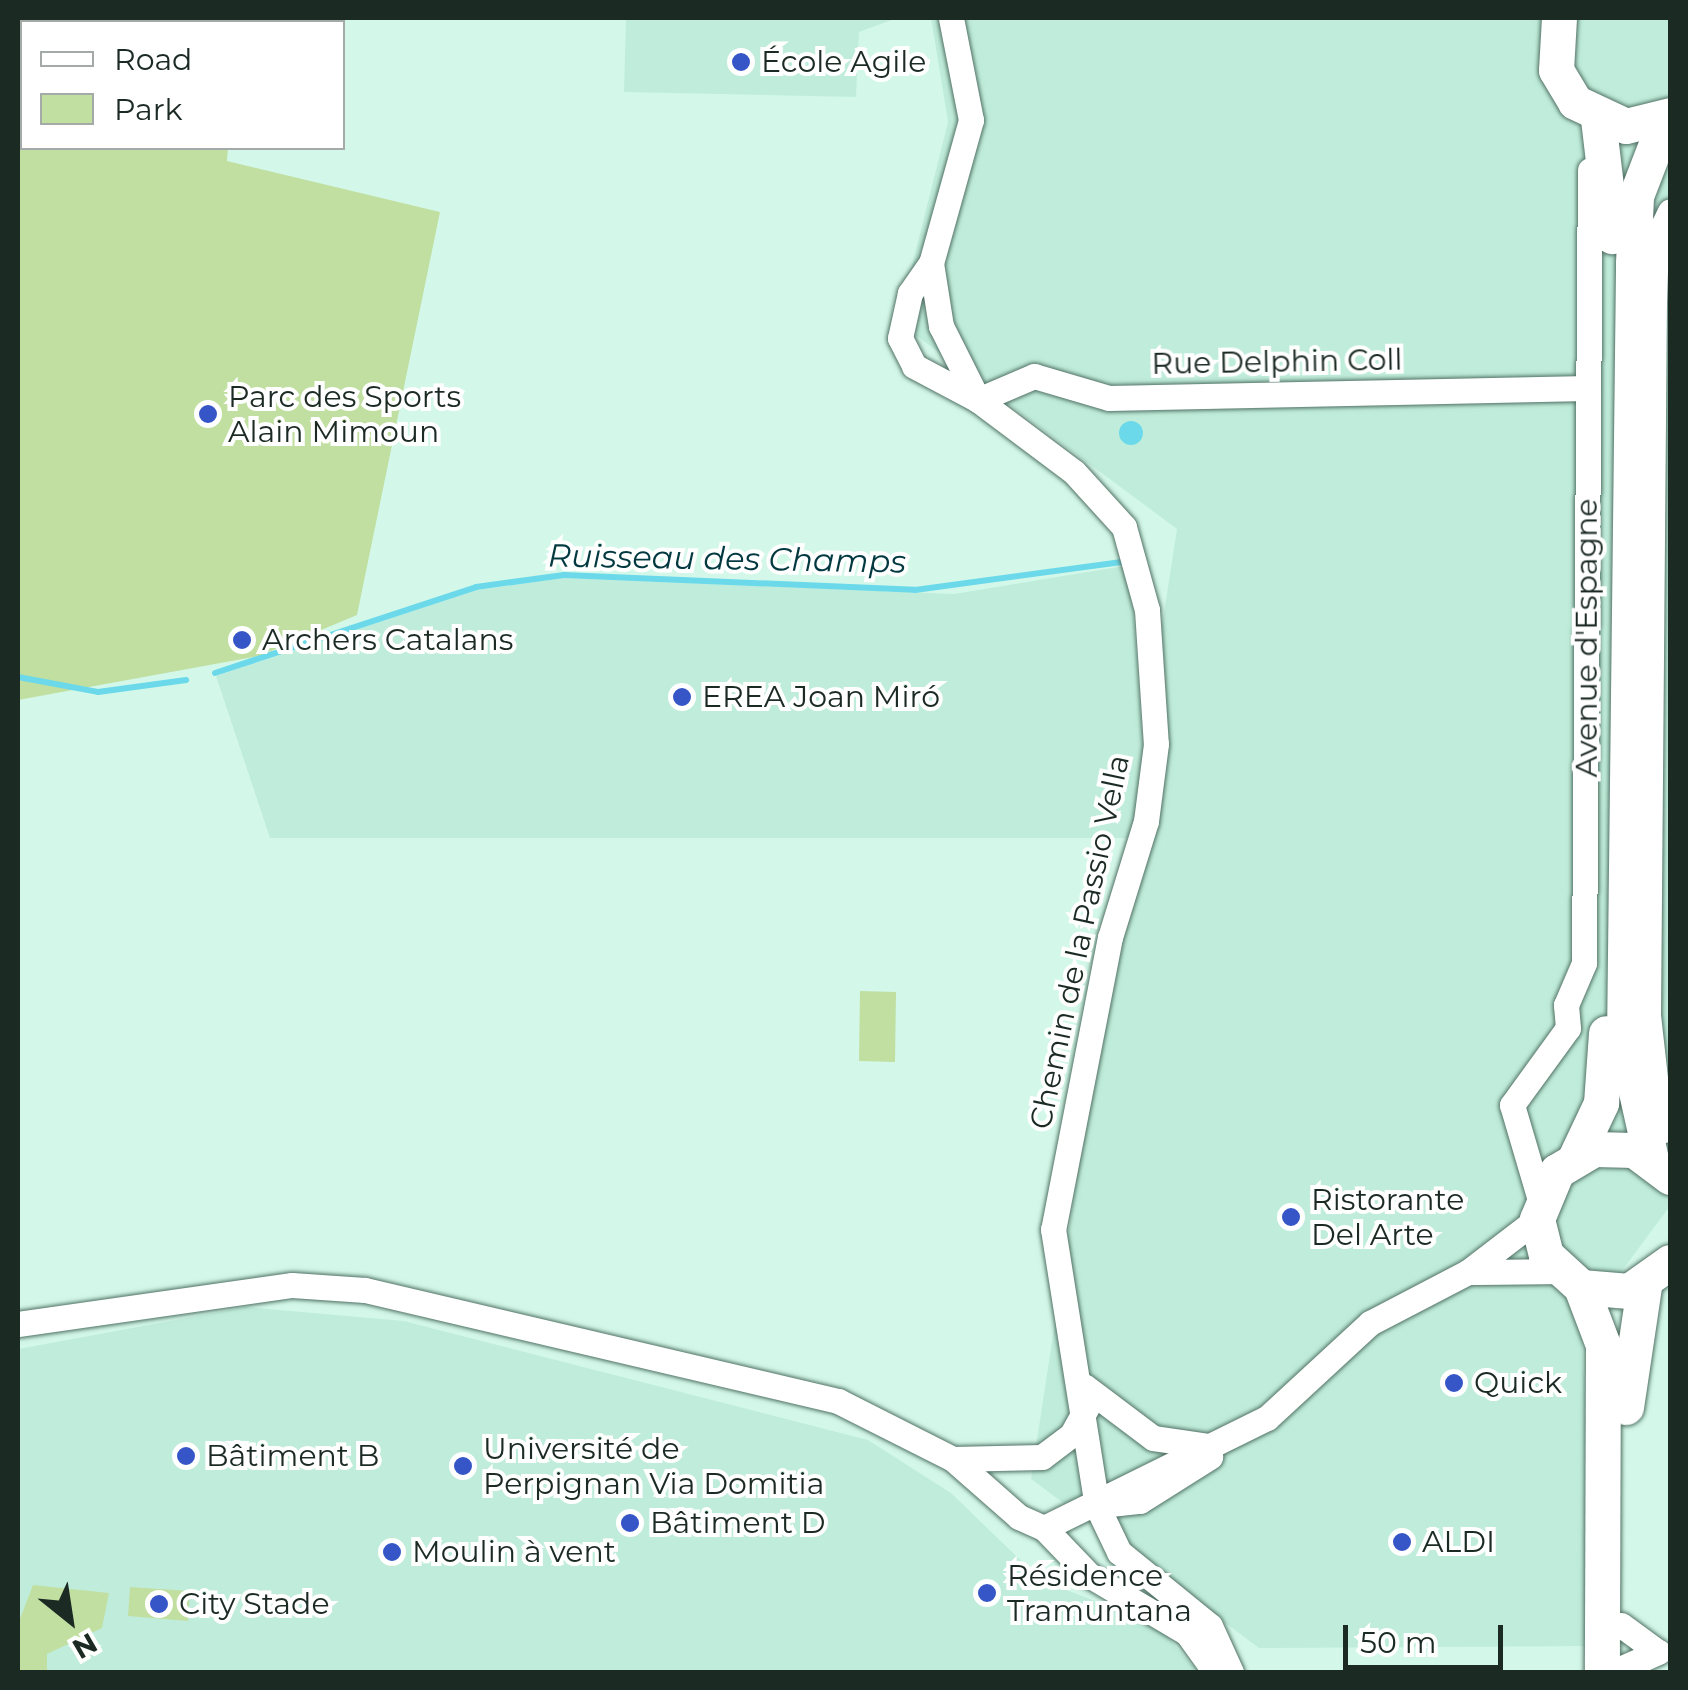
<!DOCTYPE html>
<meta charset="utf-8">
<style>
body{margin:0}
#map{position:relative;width:1688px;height:1690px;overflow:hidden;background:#d3f8e9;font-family:Montserrat,sans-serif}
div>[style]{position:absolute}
.built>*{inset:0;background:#c0eddb}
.green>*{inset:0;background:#c0dfa1}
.water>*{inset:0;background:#6cd9ea}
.round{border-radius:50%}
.stream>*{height:6px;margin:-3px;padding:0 3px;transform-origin:3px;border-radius:3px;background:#6cd9ea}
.roads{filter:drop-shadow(0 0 2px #517265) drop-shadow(0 0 2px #517265)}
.street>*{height:25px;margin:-12.5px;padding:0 12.5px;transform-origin:12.5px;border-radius:12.5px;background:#fff}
.secondary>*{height:35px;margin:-17.5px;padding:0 17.5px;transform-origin:17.5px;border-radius:17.5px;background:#fff}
.dots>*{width:28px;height:28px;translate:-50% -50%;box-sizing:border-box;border:5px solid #fff;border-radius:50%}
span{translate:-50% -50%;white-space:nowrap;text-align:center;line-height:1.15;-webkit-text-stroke:8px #fff;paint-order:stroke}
.poi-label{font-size:30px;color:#1c2a24}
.left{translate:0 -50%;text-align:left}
.street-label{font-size:30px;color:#1c2a24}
.water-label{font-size:32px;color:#023940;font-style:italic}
.frame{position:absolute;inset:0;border:20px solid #1c2a24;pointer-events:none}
.legend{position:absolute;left:20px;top:20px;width:325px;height:130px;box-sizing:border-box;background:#fff;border:2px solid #a4aaa7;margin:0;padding:12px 18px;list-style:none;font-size:30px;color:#1c2a24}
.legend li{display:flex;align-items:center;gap:20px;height:50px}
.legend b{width:50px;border:2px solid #a4aaa7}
.north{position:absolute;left:20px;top:1570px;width:100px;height:100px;-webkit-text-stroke:8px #fff;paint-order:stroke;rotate:150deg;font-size:28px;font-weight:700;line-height:40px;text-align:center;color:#1c2a24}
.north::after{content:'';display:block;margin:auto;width:35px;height:45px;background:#1c2a24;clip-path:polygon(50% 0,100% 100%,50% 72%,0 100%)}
.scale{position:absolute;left:1343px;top:1625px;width:160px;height:45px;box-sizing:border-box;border:5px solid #1c2a24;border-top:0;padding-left:12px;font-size:30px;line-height:35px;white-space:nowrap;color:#1c2a24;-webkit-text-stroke:8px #fff;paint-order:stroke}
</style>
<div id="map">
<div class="built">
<div style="clip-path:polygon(626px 18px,897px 18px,859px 32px,856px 97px,624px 92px)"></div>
<div style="clip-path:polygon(931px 18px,1670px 18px,1670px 1206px,1581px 1326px,1598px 1646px,1259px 1648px,1031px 1479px,1129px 838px,270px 838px,216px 676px,477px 590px,564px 578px,954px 594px,1130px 565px,1143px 748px,1177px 529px,898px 322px,948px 122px)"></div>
<div style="clip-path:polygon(246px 1307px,404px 1321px,868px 1440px,951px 1493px,1041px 1580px,1157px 1625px,1198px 1672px,18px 1672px,18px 1349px)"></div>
</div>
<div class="green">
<div style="clip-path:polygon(18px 18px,243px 18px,22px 22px,22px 148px,228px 148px,227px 161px,440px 212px,357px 615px,259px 656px,18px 700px)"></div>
<div style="clip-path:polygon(860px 991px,896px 992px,895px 1062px,859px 1061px)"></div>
<div style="clip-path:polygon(33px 1585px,109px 1593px,102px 1628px,47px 1654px,47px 1672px,18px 1672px,18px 1624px)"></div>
<div style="clip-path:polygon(130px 1587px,190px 1591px,188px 1621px,128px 1616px)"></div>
</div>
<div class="water">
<div class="round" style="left:1119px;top:421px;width:24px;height:24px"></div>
</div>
<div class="stream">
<div style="left:215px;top:673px;width:275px;rotate:-18.2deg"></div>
<div style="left:476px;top:587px;width:89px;rotate:-7.8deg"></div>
<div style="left:564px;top:575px;width:351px;rotate:2.4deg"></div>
<div style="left:915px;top:590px;width:216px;rotate:-7.7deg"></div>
<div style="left:18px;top:677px;width:81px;rotate:10.6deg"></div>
<div style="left:98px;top:692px;width:89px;rotate:-7.8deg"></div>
</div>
<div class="roads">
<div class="street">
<div style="left:951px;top:18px;width:104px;rotate:78.9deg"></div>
<div style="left:971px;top:120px;width:148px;rotate:105.6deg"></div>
<div style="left:931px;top:263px;width:64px;rotate:81deg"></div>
<div style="left:941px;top:326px;width:83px;rotate:63.4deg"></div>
<div style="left:978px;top:400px;width:120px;rotate:36.9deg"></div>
<div style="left:1074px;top:472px;width:74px;rotate:47.7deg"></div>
<div style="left:1124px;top:527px;width:86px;rotate:74.5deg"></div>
<div style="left:1147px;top:610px;width:134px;rotate:86.2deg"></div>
<div style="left:1156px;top:744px;width:78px;rotate:97.4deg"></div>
<div style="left:1146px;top:821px;width:121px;rotate:107.2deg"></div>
<div style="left:1110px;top:937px;width:298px;rotate:101deg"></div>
<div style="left:1053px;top:1229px;width:280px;rotate:81deg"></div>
<div style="left:1097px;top:1506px;width:51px;rotate:64.4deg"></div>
<div style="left:1119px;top:1552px;width:117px;rotate:39.1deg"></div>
<div style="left:1210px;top:1626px;width:51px;rotate:65.5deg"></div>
<div style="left:931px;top:263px;width:37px;rotate:125deg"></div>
<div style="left:910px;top:293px;width:46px;rotate:102.5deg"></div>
<div style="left:900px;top:338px;width:31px;rotate:63deg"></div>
<div style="left:914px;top:366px;width:72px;rotate:28deg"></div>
<div style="left:978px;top:400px;width:61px;rotate:-23.2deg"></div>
<div style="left:1034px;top:376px;width:78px;rotate:16.3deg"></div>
<div style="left:1109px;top:398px;width:478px;rotate:-1.2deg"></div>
<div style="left:1661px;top:1131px;width:116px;rotate:-96.4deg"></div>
<div style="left:1648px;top:1016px;width:713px;rotate:-89.52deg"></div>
<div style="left:1654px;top:303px;width:63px;rotate:-88.2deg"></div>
<div style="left:1656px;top:240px;width:32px;rotate:-64deg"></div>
<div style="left:1540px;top:1200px;width:99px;rotate:-106.4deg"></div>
<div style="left:1512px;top:1105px;width:95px;rotate:-54deg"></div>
<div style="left:1568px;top:1028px;width:23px;rotate:-95deg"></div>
<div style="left:1566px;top:1005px;width:46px;rotate:-66.8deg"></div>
<div style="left:1584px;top:963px;width:793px;rotate:-89.57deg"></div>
<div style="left:1468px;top:1272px;width:89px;rotate:-0.6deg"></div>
<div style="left:18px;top:1324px;width:277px;rotate:-8.1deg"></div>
<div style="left:292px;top:1285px;width:73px;rotate:3.9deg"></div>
<div style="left:365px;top:1290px;width:486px;rotate:13.2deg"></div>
<div style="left:838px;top:1401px;width:129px;rotate:26.8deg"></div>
<div style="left:953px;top:1459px;width:88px;rotate:41.3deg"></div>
<div style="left:1019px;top:1517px;width:27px;rotate:24deg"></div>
<div style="left:1044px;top:1528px;width:65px;rotate:46.2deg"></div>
<div style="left:1089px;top:1575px;width:114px;rotate:30.6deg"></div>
<div style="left:1187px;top:1633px;width:48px;rotate:54.3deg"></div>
<div style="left:1084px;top:1386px;width:86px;rotate:37deg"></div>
<div style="left:1153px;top:1438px;width:57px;rotate:8.1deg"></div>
<div style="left:953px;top:1459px;width:89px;rotate:-1.3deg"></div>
<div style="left:1042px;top:1457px;width:38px;rotate:-37deg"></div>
<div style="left:1072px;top:1434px;width:31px;rotate:-61deg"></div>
<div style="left:1101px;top:1505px;width:39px;rotate:-6deg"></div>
<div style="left:1140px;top:1501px;width:83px;rotate:-32.2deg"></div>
<div style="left:1044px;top:1528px;width:249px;rotate:-26.3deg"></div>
<div style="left:1267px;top:1418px;width:140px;rotate:-42.7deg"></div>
<div style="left:1370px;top:1323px;width:110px;rotate:-27.5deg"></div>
<div style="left:1468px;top:1272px;width:87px;rotate:-37.5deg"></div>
<div style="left:1620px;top:1669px;width:42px;rotate:-24.1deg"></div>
<div style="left:1658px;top:1652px;width:46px;rotate:-143.9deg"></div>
</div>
<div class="secondary">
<div style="left:1559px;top:18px;width:52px;rotate:93.3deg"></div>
<div style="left:1556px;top:70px;width:37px;rotate:59deg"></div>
<div style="left:1575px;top:102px;width:56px;rotate:25.2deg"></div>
<div style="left:1626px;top:126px;width:45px;rotate:-14deg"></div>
<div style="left:1598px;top:119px;width:118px;rotate:83.2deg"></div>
<div style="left:1576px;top:1156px;width:59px;rotate:-64.7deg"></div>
<div style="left:1601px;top:1103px;width:70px;rotate:-85.9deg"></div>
<div style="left:1651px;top:1159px;width:124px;rotate:-102.6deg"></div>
<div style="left:1624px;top:1038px;width:775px;rotate:-89.33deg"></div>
<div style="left:1633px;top:263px;width:67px;rotate:-87.4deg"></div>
<div style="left:1636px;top:196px;width:84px;rotate:-69deg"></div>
<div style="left:1670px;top:1177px;width:45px;rotate:-143.1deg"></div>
<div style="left:1634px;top:1150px;width:40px;rotate:-178.6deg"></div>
<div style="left:1594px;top:1149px;width:43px;rotate:149.3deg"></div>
<div style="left:1557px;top:1171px;width:52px;rotate:112.6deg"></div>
<div style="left:1537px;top:1219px;width:37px;rotate:76deg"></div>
<div style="left:1546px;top:1255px;width:47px;rotate:42.4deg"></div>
<div style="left:1581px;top:1287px;width:48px;rotate:4.8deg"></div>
<div style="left:1629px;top:1291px;width:50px;rotate:-35.3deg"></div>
<div style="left:1581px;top:1287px;width:62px;rotate:69.2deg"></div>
<div style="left:1603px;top:1345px;width:327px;rotate:90.2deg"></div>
<div style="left:1626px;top:1407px;width:122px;rotate:-81.5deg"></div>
</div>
</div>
<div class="dots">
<div style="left:741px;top:62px;background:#3655c7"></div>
<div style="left:208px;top:414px;background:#3655c7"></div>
<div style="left:242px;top:640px;background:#3655c7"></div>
<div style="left:682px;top:697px;background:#3655c7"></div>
<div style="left:1291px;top:1217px;background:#3655c7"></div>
<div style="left:1454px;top:1383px;background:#3655c7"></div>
<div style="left:186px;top:1456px;background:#3655c7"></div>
<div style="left:463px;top:1466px;background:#3655c7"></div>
<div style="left:630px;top:1523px;background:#3655c7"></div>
<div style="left:1402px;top:1542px;background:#3655c7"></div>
<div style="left:392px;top:1552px;background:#3655c7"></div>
<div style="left:987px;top:1593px;background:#3655c7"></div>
<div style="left:159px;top:1604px;background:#3655c7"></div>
</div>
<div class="poi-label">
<span class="left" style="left:761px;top:62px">École Agile</span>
<span class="left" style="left:228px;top:414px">Parc des Sports<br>Alain Mimoun</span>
<span class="left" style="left:262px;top:640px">Archers Catalans</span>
<span class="left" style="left:702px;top:697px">EREA Joan Miró</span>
<span class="left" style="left:1311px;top:1217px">Ristorante<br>Del Arte</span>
<span class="left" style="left:1474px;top:1383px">Quick</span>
<span class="left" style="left:483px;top:1466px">Université de<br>Perpignan Via Domitia</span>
<span class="left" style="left:206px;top:1456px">Bâtiment B</span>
<span class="left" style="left:650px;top:1523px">Bâtiment D</span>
<span class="left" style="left:1422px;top:1542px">ALDI</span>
<span class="left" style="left:412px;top:1552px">Moulin à vent</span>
<span class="left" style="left:1007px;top:1593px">Résidence<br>Tramuntana</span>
<span class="left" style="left:179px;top:1604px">City Stade</span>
</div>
<div class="street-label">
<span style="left:1277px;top:362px;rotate:-1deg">Rue Delphin Coll</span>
<span style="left:1587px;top:638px;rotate:-90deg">Avenue d'Espagne</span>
<span style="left:1080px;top:942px;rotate:-78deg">Chemin de la Passio Vella</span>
</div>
<div class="water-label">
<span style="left:727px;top:559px;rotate:1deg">Ruisseau des Champs</span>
</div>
<div class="frame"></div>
<ul class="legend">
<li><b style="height:12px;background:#fff"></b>Road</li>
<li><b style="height:28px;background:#c0dfa1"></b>Park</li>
</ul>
<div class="north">N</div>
<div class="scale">50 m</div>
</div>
